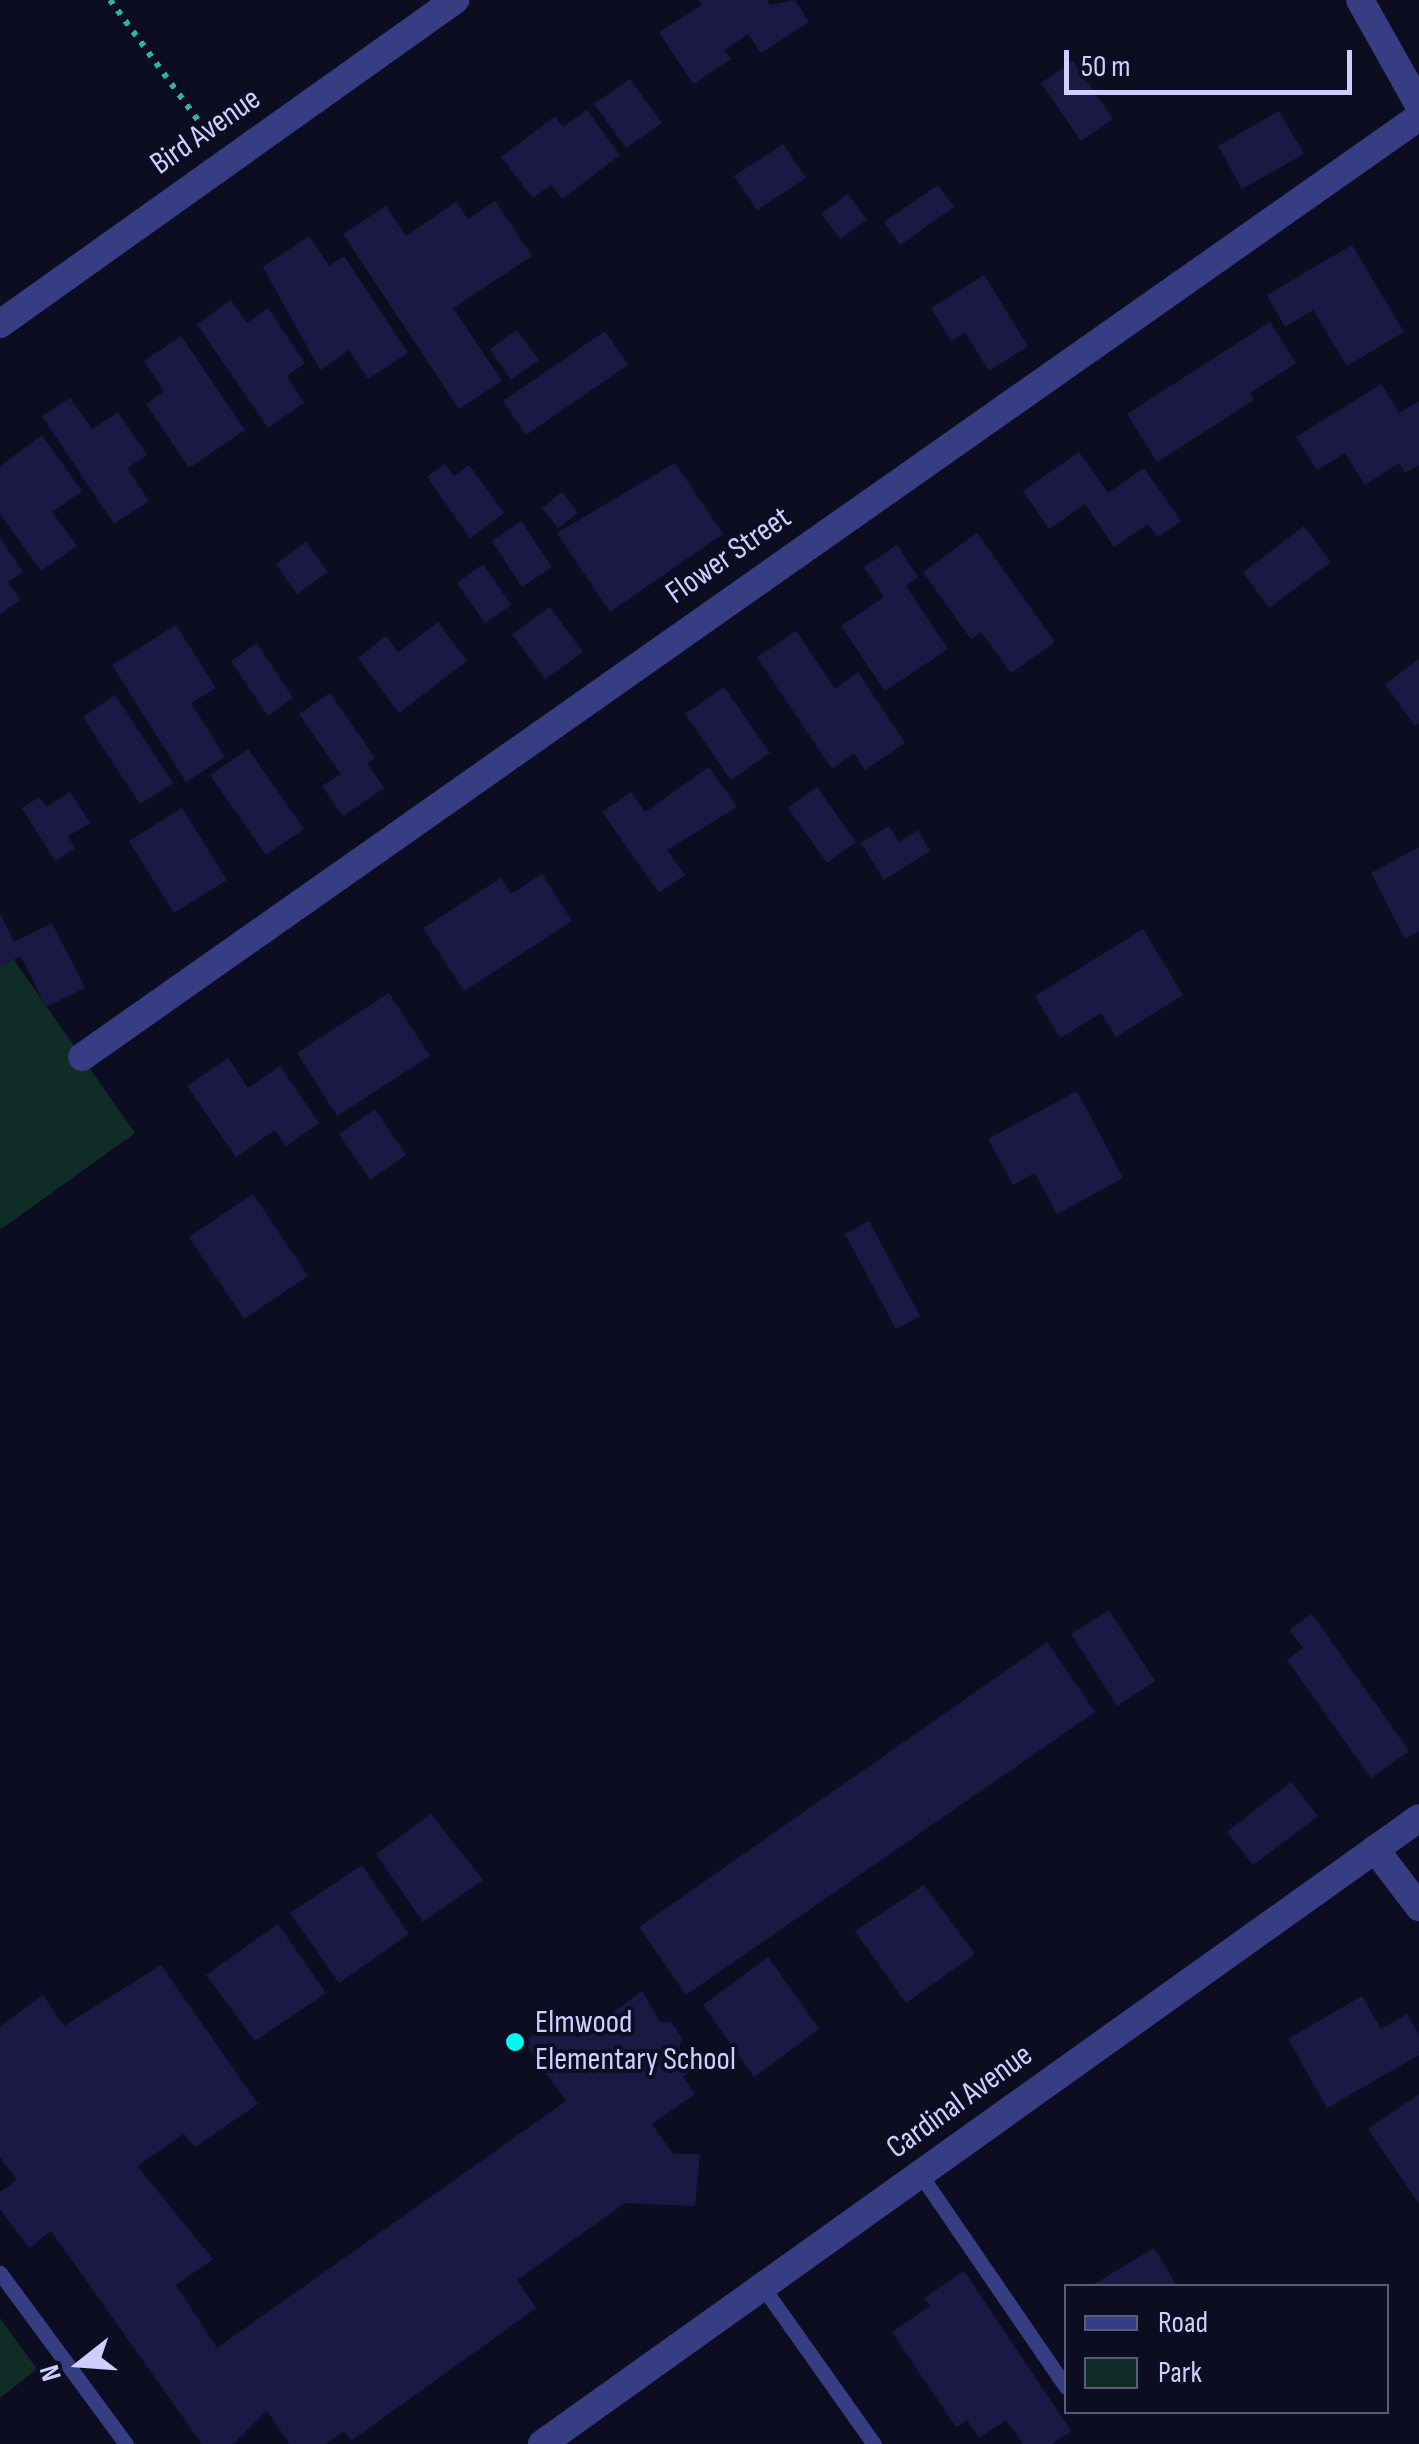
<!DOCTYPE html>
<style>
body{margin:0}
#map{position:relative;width:1419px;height:2444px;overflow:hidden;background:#0d0d22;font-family:"Sofia Sans Condensed",sans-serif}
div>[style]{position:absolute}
.green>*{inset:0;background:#0f2c27}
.building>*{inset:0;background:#1b1844}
.path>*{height:6px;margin-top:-3px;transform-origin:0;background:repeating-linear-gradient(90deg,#29b89b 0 5px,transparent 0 13px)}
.service>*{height:15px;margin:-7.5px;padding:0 7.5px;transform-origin:7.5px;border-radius:7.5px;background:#363d83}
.minor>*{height:28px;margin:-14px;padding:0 14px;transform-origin:14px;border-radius:14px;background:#363d83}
.tertiary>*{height:28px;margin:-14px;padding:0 14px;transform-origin:14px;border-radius:14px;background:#363d83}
.dots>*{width:28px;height:28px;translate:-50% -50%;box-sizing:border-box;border:5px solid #0d0d22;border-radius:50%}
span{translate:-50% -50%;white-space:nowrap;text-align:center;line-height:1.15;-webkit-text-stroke:8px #0d0d22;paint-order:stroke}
.street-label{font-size:32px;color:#cecfff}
.poi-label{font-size:32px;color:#cecfff}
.left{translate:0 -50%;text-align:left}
.legend{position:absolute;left:1064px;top:2284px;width:325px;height:130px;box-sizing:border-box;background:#0d0d22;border:2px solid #5a5b7a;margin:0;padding:12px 18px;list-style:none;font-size:30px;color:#cecfff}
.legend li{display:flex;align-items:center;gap:20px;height:50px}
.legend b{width:50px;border:2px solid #5a5b7a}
.north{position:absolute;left:30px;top:2314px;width:100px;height:100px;-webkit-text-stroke:8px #0d0d22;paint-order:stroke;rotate:253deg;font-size:28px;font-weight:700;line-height:40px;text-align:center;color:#cecfff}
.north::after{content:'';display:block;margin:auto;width:35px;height:45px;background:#cecfff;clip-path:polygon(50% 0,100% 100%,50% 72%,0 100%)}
.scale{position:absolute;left:1064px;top:50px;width:288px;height:45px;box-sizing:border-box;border:5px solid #cecfff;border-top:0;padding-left:12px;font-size:30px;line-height:35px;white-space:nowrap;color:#cecfff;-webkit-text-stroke:8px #0d0d22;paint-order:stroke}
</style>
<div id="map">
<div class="green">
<div style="clip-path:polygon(0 940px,135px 1133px,0 1230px)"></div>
<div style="clip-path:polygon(0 2318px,37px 2369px,0 2398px)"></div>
</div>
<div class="building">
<div style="clip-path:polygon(699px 0,767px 0,770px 5px,795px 0,809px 22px,761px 53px,748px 34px,724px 50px,731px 59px,693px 84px,659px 32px,702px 5px)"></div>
<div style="clip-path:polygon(1073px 61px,1113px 119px,1081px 141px,1041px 83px)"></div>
<div style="clip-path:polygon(630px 79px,662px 123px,626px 148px,594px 104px)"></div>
<div style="clip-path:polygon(587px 110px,620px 155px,562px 199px,551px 185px,533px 198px,501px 157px,555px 116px,563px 127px)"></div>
<div style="clip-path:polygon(1279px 111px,1304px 154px,1242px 189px,1218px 146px)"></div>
<div style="clip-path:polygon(783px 144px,806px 178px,757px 210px,734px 176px)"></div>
<div style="clip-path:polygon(938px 185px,954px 207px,900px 245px,884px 222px)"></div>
<div style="clip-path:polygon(848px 194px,867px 220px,840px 239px,821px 214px)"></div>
<div style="clip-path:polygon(495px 201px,532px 256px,453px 308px,502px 381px,459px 409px,343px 234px,386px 206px,406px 236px,456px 202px,468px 219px)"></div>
<div style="clip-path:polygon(309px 236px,329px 266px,344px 256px,408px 353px,368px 379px,349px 350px,320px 370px,263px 267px)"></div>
<div style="clip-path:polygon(1352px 245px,1404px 332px,1347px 366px,1313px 310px,1285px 327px,1267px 295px)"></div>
<div style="clip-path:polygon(984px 275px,1028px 346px,989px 371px,965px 332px,951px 341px,931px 308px)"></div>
<div style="clip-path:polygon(231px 300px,247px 323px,268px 308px,305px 363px,287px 376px,304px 403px,268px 428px,197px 324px)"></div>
<div style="clip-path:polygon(1270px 322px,1296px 363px,1250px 393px,1254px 400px,1157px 462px,1127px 414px)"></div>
<div style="clip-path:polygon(517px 330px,539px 360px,511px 380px,490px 349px)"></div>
<div style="clip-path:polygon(605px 331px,628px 365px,526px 435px,503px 401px)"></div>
<div style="clip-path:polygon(181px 336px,245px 430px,189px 468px,146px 404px,164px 391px,144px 361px)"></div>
<div style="clip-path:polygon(1381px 384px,1399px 413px,1419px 401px,1419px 465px,1405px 473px,1399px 463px,1365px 485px,1345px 453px,1317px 470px,1296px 437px)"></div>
<div style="clip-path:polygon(70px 398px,92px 429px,118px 412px,147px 455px,127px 468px,149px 501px,114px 524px,42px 416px)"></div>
<div style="clip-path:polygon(42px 435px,82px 491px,52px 512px,77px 546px,41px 571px,0 514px,0 466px)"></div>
<div style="clip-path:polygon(1079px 452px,1108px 493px,1144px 468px,1181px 521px,1158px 537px,1148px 524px,1114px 547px,1085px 504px,1049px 529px,1023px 491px)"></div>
<div style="clip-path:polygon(675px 463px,723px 534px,610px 612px,557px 533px)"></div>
<div style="clip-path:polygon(445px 464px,454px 476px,469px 465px,504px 513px,470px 538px,427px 477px)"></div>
<div style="clip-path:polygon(562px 492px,578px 513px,558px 528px,542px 508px)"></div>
<div style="clip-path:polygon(521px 521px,552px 567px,522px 587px,492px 541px)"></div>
<div style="clip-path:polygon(1304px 526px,1331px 562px,1269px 608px,1243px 572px)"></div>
<div style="clip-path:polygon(977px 533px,1055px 642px,1011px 673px,981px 632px,971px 639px,923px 572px)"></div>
<div style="clip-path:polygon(0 538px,23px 572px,8px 582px,20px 600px,0 614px)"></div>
<div style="clip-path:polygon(306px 542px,328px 572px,297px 594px,276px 564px)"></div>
<div style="clip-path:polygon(897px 545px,918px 577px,906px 586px,948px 649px,885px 691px,841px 626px,884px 597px,864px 567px)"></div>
<div style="clip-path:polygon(483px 564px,511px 605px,485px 623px,457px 583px)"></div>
<div style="clip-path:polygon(550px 607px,583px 652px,545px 679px,512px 634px)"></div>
<div style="clip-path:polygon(438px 622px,467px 661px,399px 713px,358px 658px,386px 636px,398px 652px)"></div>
<div style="clip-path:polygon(176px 625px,216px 688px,191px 703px,225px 757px,186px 782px,112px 665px)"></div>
<div style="clip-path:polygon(796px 631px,835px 689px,858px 672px,905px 743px,865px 770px,854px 753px,832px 769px,757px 657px)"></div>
<div style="clip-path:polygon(257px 643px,293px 698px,268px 716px,231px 661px)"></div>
<div style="clip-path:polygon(1419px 659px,1419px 723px,1415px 726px,1385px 684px)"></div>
<div style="clip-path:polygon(724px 687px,770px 753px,731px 780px,685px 714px)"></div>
<div style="clip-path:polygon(330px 693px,375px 758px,367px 763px,384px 788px,343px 816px,322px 786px,341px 774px,299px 714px)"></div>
<div style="clip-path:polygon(115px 695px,173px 783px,140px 804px,83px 717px)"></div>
<div style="clip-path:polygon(248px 749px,304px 829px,266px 855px,210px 775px)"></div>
<div style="clip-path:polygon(709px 767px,737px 807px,667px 850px,685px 875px,659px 893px,602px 812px,631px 792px,645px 812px)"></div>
<div style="clip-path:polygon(817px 787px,856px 842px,827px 863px,788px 808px)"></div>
<div style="clip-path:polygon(70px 792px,90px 823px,68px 836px,75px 848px,55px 861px,22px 808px,39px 797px,46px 807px)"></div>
<div style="clip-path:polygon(182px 808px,227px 880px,174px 913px,129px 841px)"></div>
<div style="clip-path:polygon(889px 826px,899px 842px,918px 830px,930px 851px,884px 880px,861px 843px)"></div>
<div style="clip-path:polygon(1419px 847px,1419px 931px,1405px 939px,1371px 873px)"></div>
<div style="clip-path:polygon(542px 874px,572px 921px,464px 991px,423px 928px,501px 878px,511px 894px)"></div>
<div style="clip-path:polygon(0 914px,14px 942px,52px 923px,85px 988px,46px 1007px,21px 956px,0 967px)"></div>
<div style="clip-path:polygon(1143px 929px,1183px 995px,1116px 1037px,1101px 1013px,1060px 1038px,1035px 996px)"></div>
<div style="clip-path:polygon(389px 993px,430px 1056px,337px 1116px,297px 1053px)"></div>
<div style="clip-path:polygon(228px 1058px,248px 1088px,280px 1066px,319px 1123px,286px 1146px,275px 1130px,236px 1157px,187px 1086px)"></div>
<div style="clip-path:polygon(1077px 1091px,1123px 1178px,1057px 1214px,1035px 1173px,1013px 1185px,988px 1139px)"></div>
<div style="clip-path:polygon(375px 1109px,406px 1155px,370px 1180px,339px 1134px)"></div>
<div style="clip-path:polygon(253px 1194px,308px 1276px,244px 1319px,189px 1237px)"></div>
<div style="clip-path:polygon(869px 1221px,920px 1316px,896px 1329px,845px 1234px)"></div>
<div style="clip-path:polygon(1109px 1610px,1155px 1681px,1117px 1706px,1071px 1634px)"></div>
<div style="clip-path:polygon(1312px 1614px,1409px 1751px,1371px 1778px,1287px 1660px,1303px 1648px,1289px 1630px)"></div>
<div style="clip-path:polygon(1047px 1642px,1095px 1712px,686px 1995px,639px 1927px)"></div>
<div style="clip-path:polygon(1291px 1782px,1318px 1816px,1253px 1865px,1227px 1832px)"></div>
<div style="clip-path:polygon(431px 1814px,483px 1880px,423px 1922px,376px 1854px)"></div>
<div style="clip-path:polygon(362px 1865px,409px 1934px,339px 1983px,290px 1913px)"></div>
<div style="clip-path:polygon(924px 1885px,975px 1954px,906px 2003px,855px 1931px)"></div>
<div style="clip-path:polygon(278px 1924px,326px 1993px,255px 2041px,206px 1975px)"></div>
<div style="clip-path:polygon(768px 1957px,819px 2029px,754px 2077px,703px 2005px)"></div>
<div style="clip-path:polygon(161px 1965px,258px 2104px,195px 2147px,184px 2134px,137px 2166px,213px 2259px,176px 2285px,217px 2348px,566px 2101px,524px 2041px,560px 2014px,578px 2038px,642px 1991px,660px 2022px,671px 2022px,682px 2038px,679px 2048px,696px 2069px,683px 2076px,695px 2094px,652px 2124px,673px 2154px,700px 2154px,695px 2206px,625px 2203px,517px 2280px,536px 2308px,351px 2441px,344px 2431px,325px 2444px,290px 2444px,267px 2411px,233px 2444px,202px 2444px,51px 2231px,29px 2248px,0 2209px,0 2192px,17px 2180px,0 2157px,0 2026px,43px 1995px,64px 2026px)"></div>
<div style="clip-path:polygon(1362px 1996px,1381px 2029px,1407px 2014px,1419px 2035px,1419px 2055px,1327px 2108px,1288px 2039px)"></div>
<div style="clip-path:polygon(1419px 2094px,1419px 2204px,1368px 2129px)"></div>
<div style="clip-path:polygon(1154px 2248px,1177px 2286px,1091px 2286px)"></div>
<div style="clip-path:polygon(964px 2271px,1071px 2431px,1052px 2444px,1023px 2444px,1006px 2420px,979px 2438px,967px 2420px,956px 2427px,892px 2332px,930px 2306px,924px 2298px)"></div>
</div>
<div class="path">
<div style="left:110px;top:0;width:171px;rotate:53.8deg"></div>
</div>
<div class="service">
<div style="left:920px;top:2174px;width:258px;rotate:55.6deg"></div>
<div style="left:0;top:2273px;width:212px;rotate:53.6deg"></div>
<div style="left:762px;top:2286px;width:194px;rotate:54.7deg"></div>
</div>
<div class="minor">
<div style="left:0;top:324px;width:559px;rotate:-35.45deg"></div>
<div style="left:82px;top:1057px;width:1634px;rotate:-35.11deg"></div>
<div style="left:1375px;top:1849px;width:73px;rotate:52.8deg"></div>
<div style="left:542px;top:2444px;width:1077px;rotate:-35.52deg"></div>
</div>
<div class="tertiary">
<div style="left:1360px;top:0;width:120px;rotate:60.7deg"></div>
</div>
<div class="dots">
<div style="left:515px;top:2042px;background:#00f9ef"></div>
</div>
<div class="street-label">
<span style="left:206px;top:132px;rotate:-35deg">Bird Avenue</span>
<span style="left:729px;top:556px;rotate:-35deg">Flower Street</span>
<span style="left:960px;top:2102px;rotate:-36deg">Cardinal Avenue</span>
</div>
<div class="poi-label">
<span class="left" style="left:535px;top:2042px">Elmwood<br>Elementary School</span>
</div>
<ul class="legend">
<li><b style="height:12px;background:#363d83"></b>Road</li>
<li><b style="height:28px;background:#0f2c27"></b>Park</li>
</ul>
<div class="north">N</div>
<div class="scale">50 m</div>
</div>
